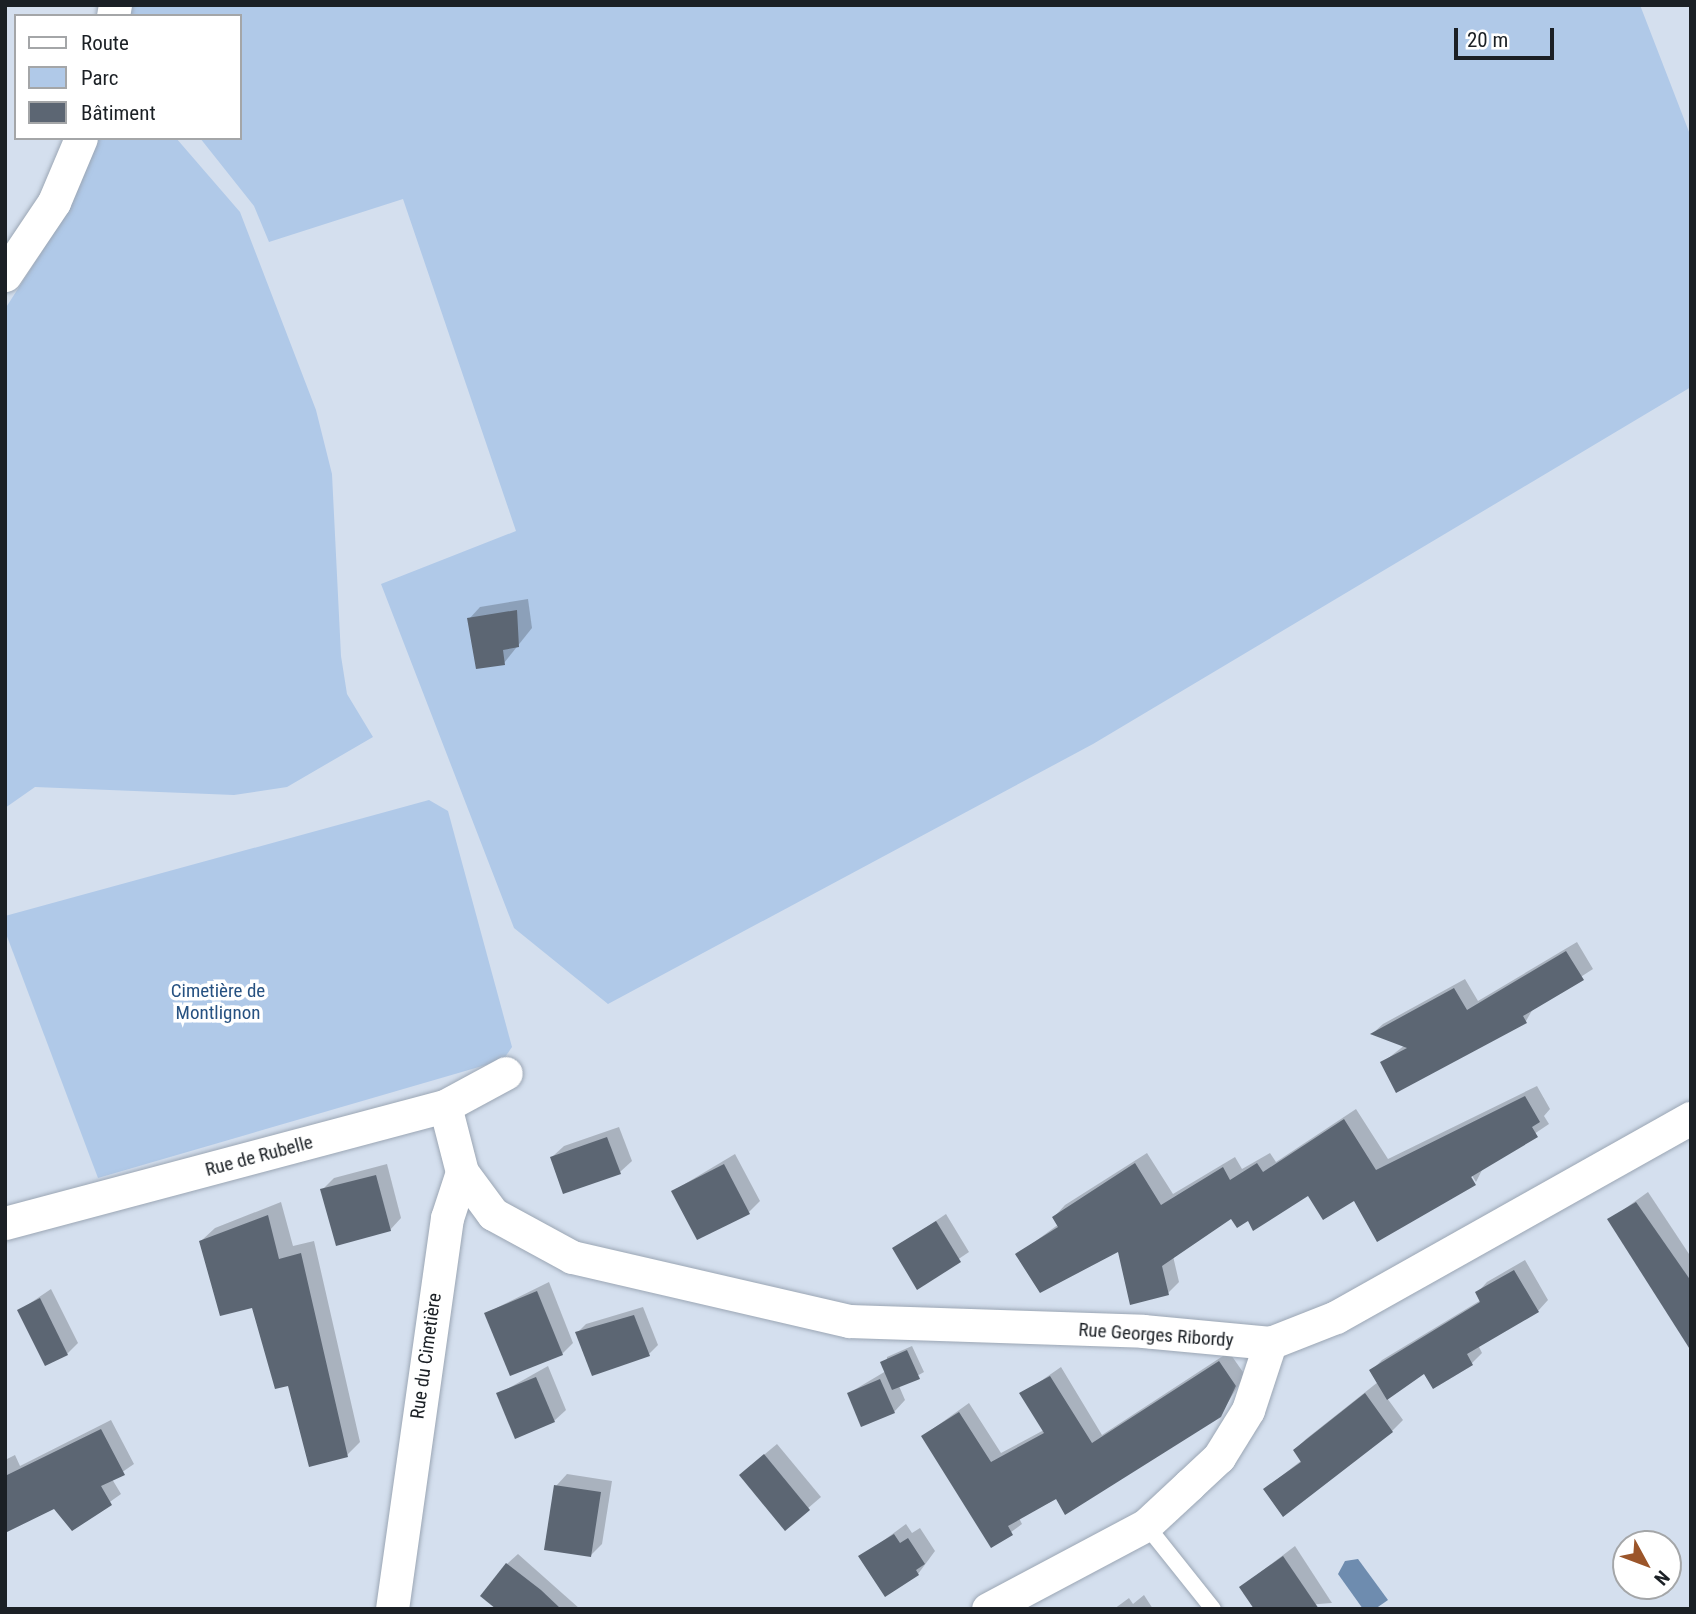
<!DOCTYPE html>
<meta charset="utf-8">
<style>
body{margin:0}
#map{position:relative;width:1696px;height:1614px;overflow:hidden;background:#d4dfee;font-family:"Roboto Condensed",sans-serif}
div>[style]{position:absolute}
.green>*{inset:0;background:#b0c9e8}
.water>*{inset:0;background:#6e8caf}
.shadow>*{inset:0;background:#0003}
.building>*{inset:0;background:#5c6673}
.roads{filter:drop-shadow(0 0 2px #9ba6b4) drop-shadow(0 0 2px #9ba6b4)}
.service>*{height:16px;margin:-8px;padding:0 8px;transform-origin:8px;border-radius:8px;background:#fff}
.minor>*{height:33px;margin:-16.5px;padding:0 16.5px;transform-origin:16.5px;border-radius:16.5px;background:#fff}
span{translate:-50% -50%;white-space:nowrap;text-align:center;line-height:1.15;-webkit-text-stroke:7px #fff;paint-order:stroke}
.park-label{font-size:19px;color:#265181}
.street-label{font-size:19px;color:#1b2025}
.frame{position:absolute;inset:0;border:7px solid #1b2025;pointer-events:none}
.legend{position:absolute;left:14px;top:14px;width:228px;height:126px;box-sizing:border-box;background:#fff;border:2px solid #a4a6a8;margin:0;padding:9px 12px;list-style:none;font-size:21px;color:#1b2025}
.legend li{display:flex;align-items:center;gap:14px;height:35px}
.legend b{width:35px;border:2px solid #a4a6a8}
.north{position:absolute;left:1612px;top:1530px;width:70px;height:70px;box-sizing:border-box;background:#fff;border:2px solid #a4a6a8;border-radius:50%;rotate:131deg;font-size:19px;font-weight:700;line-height:28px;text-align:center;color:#1b2025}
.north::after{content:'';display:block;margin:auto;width:24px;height:32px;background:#9b552a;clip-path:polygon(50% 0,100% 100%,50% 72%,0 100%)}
.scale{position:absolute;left:1454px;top:28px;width:100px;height:32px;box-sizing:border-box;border:4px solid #1b2025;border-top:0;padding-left:9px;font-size:21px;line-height:24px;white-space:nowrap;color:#1b2025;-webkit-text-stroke:5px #fff;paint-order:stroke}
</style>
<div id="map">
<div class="green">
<div style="clip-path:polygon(131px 5px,1640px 5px,1691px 137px,1691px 387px,1093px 744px,608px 1004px,514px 928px,381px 584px,516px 531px,403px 199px,269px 242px,254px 206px,200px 138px,240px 138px,240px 16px,129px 16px)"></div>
<div style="clip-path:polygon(96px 138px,176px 138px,240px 212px,316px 410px,332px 474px,341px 656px,347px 694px,373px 737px,287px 787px,234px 795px,35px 787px,5px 808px,5px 309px,71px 206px)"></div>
<div style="clip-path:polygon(429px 800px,448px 811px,512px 1047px,503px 1060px,98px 1178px,5px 931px,5px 916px)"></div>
</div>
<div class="water">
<div style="clip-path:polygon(1358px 1559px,1388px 1600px,1375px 1609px,1363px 1609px,1338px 1574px,1345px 1561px)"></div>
</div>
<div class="shadow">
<div style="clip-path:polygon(528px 599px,532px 628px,504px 663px,469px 619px,480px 607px)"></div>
<div style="clip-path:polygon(1577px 942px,1593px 969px,1534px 1007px,1526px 1021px,1382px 1063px,1405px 1045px,1373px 1033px,1383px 1024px,1465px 979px,1478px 1001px)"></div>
<div style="clip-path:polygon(1537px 1086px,1550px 1109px,1544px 1116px,1549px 1124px,1483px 1168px,1476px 1182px,1468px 1169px,1475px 1184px,1355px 1199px,1308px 1193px,1248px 1219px,1232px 1216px,1173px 1256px,1179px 1282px,1168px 1293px,1119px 1249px,1018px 1254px,1059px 1224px,1054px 1217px,1065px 1205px,1147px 1153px,1173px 1194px,1235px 1157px,1242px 1169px,1270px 1153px,1276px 1162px,1356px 1109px,1388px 1159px)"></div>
<div style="clip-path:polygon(619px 1127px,632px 1161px,620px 1172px,564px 1192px,552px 1157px,564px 1146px)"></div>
<div style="clip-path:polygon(735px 1154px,760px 1201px,749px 1212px,673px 1191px)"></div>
<div style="clip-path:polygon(387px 1164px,401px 1218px,390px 1230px,322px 1190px,334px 1178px)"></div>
<div style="clip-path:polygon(1648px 1192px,1691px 1257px,1691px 1349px,1609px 1220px)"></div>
<div style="clip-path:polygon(281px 1202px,293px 1246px,314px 1241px,360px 1442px,347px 1455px,289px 1383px,253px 1305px,201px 1241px,215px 1228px)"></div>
<div style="clip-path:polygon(946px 1214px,969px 1252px,917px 1287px,894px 1249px)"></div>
<div style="clip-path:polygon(1525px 1260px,1548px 1300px,1538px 1311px,1478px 1345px,1482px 1353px,1472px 1363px,1434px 1386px,1425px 1371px,1387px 1398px,1403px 1420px,1392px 1431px,1265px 1489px,1302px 1460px,1295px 1450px,1306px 1439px,1378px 1382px,1371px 1371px,1382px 1360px,1481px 1300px,1477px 1293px,1487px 1282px)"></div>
<div style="clip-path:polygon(549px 1282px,573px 1343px,562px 1354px,486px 1313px)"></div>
<div style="clip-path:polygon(51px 1289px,78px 1343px,67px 1354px,20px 1310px)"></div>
<div style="clip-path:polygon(643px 1307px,658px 1345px,649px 1354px,577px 1333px,586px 1324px)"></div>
<div style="clip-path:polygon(912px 1346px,924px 1372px,899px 1386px,905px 1400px,894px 1412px,849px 1393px,886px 1371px,887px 1357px)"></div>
<div style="clip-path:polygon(1229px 1352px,1245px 1375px,1220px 1415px,1019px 1518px,1022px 1524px,992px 1546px,923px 1436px,969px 1403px,1001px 1453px,1044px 1430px,1022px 1394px,1061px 1367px,1102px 1435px)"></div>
<div style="clip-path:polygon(548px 1366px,566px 1410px,554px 1421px,498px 1394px)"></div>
<div style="clip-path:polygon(111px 1420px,134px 1464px,112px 1479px,121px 1494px,72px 1529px,54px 1507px,5px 1526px,5px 1460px,15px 1455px,20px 1466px)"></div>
<div style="clip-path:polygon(777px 1444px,821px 1497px,785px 1528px,753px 1464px)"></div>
<div style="clip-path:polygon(567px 1474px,612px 1481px,602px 1544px,591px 1555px,556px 1486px)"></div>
<div style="clip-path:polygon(906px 1524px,912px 1533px,920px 1528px,935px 1551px,918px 1574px,861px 1557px)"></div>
<div style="clip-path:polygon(1295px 1546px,1332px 1603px,1255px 1609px,1241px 1587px)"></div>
<div style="clip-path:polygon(518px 1554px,580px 1609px,498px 1609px,507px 1564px)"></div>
<div style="clip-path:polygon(1144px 1595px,1153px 1609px,1114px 1609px,1129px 1598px,1133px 1604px)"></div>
</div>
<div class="building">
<div style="clip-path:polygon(517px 610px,519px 647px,503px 650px,505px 665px,476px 669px,467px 618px)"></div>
<div style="clip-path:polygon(1566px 951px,1584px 980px,1523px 1016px,1527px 1023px,1396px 1093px,1380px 1062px,1407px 1048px,1370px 1034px,1454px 988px,1467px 1010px)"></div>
<div style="clip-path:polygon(1525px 1096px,1540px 1122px,1532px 1127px,1538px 1137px,1471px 1177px,1476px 1185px,1377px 1242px,1354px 1201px,1323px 1220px,1308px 1196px,1253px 1231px,1248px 1221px,1237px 1228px,1231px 1219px,1162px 1266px,1169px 1295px,1130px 1305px,1118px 1252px,1040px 1293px,1015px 1254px,1058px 1227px,1052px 1217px,1135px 1163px,1161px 1205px,1223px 1167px,1230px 1180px,1257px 1163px,1263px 1172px,1344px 1119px,1376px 1170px)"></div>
<div style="clip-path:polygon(607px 1137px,621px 1174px,563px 1194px,550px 1157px)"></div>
<div style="clip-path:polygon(724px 1164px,750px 1214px,697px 1240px,671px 1191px)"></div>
<div style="clip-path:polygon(376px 1175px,391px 1231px,336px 1246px,320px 1189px)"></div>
<div style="clip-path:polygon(1636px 1202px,1691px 1281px,1691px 1351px,1607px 1219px)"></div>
<div style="clip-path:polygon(268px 1215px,279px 1259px,301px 1253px,348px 1457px,309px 1467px,288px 1386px,275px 1389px,252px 1308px,220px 1316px,199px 1241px)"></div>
<div style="clip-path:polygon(936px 1221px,961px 1262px,917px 1290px,892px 1248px)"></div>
<div style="clip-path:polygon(1514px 1270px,1539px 1312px,1467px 1354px,1473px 1365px,1433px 1389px,1424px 1374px,1387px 1400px,1369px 1370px,1480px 1302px,1475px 1292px)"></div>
<div style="clip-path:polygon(537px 1291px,563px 1355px,510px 1376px,484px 1313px)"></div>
<div style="clip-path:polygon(40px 1298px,68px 1355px,45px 1366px,17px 1310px)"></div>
<div style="clip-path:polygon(634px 1315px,650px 1356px,592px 1376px,575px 1332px)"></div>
<div style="clip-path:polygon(907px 1350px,920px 1379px,892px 1390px,880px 1362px)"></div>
<div style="clip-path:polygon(1219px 1361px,1236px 1386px,1221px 1417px,1065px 1515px,1056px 1499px,1008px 1526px,1013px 1535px,991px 1548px,921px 1436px,959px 1412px,991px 1462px,1044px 1433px,1019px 1393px,1050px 1376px,1092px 1443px)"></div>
<div style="clip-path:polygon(536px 1377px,555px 1422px,515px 1439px,496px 1393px)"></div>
<div style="clip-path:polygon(880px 1379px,895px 1413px,861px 1427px,847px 1393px)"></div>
<div style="clip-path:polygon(1365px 1393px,1393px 1432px,1283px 1517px,1263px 1489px,1301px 1462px,1293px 1450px)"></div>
<div style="clip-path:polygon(101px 1429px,125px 1475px,101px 1486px,112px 1505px,72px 1531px,54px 1509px,5px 1533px,5px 1476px)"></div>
<div style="clip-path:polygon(764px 1454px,810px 1510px,785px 1531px,739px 1475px)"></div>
<div style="clip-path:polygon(554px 1485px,601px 1492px,591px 1557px,544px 1550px)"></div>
<div style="clip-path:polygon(894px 1534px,900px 1543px,908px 1538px,925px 1564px,916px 1570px,919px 1575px,885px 1597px,858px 1556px)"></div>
<div style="clip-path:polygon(1283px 1556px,1319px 1609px,1254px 1609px,1239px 1587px)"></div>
<div style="clip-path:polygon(506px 1563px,541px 1590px,561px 1609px,496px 1609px,480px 1596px)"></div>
</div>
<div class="roads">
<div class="service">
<div style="left:1146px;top:1525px;width:107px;rotate:51.4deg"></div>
</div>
<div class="minor">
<div style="left:113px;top:16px;width:11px;rotate:-80deg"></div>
<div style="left:5px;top:275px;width:88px;rotate:-56.1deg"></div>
<div style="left:54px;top:202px;width:69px;rotate:-67.1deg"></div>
<div style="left:462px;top:1172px;width:52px;rotate:53.6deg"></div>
<div style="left:493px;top:1214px;width:90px;rotate:28.6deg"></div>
<div style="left:572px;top:1257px;width:284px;rotate:13deg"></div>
<div style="left:849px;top:1321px;width:294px;rotate:1.9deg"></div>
<div style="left:1143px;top:1331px;width:128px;rotate:5.4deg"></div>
<div style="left:1270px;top:1343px;width:71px;rotate:-21.5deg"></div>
<div style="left:1336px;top:1317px;width:407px;rotate:-29.3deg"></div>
<div style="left:5px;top:1223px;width:455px;rotate:-14.9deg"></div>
<div style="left:445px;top:1106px;width:69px;rotate:-28.4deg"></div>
<div style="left:392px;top:1609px;width:395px;rotate:-82deg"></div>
<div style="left:447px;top:1218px;width:48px;rotate:-71.9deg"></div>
<div style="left:462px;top:1172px;width:68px;rotate:-104.4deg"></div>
<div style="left:988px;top:1609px;width:179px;rotate:-28deg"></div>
<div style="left:1146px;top:1525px;width:59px;rotate:-42.9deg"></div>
<div style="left:1189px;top:1485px;width:41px;rotate:-43deg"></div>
<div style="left:1219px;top:1457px;width:55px;rotate:-58.3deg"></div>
<div style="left:1248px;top:1410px;width:71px;rotate:-71.8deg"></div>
</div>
</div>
<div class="park-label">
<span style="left:218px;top:1002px">Cimetière de<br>Montlignon</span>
</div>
<div class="street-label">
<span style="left:259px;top:1156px;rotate:-15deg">Rue de Rubelle</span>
<span style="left:1156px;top:1335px;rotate:4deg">Rue Georges Ribordy</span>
<span style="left:426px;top:1356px;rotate:-82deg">Rue du Cimetière</span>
</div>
<div class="frame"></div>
<ul class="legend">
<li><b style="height:9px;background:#fff"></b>Route</li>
<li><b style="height:19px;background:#b0c9e8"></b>Parc</li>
<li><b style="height:19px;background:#5c6673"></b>Bâtiment</li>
</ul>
<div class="north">N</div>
<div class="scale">20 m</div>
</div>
